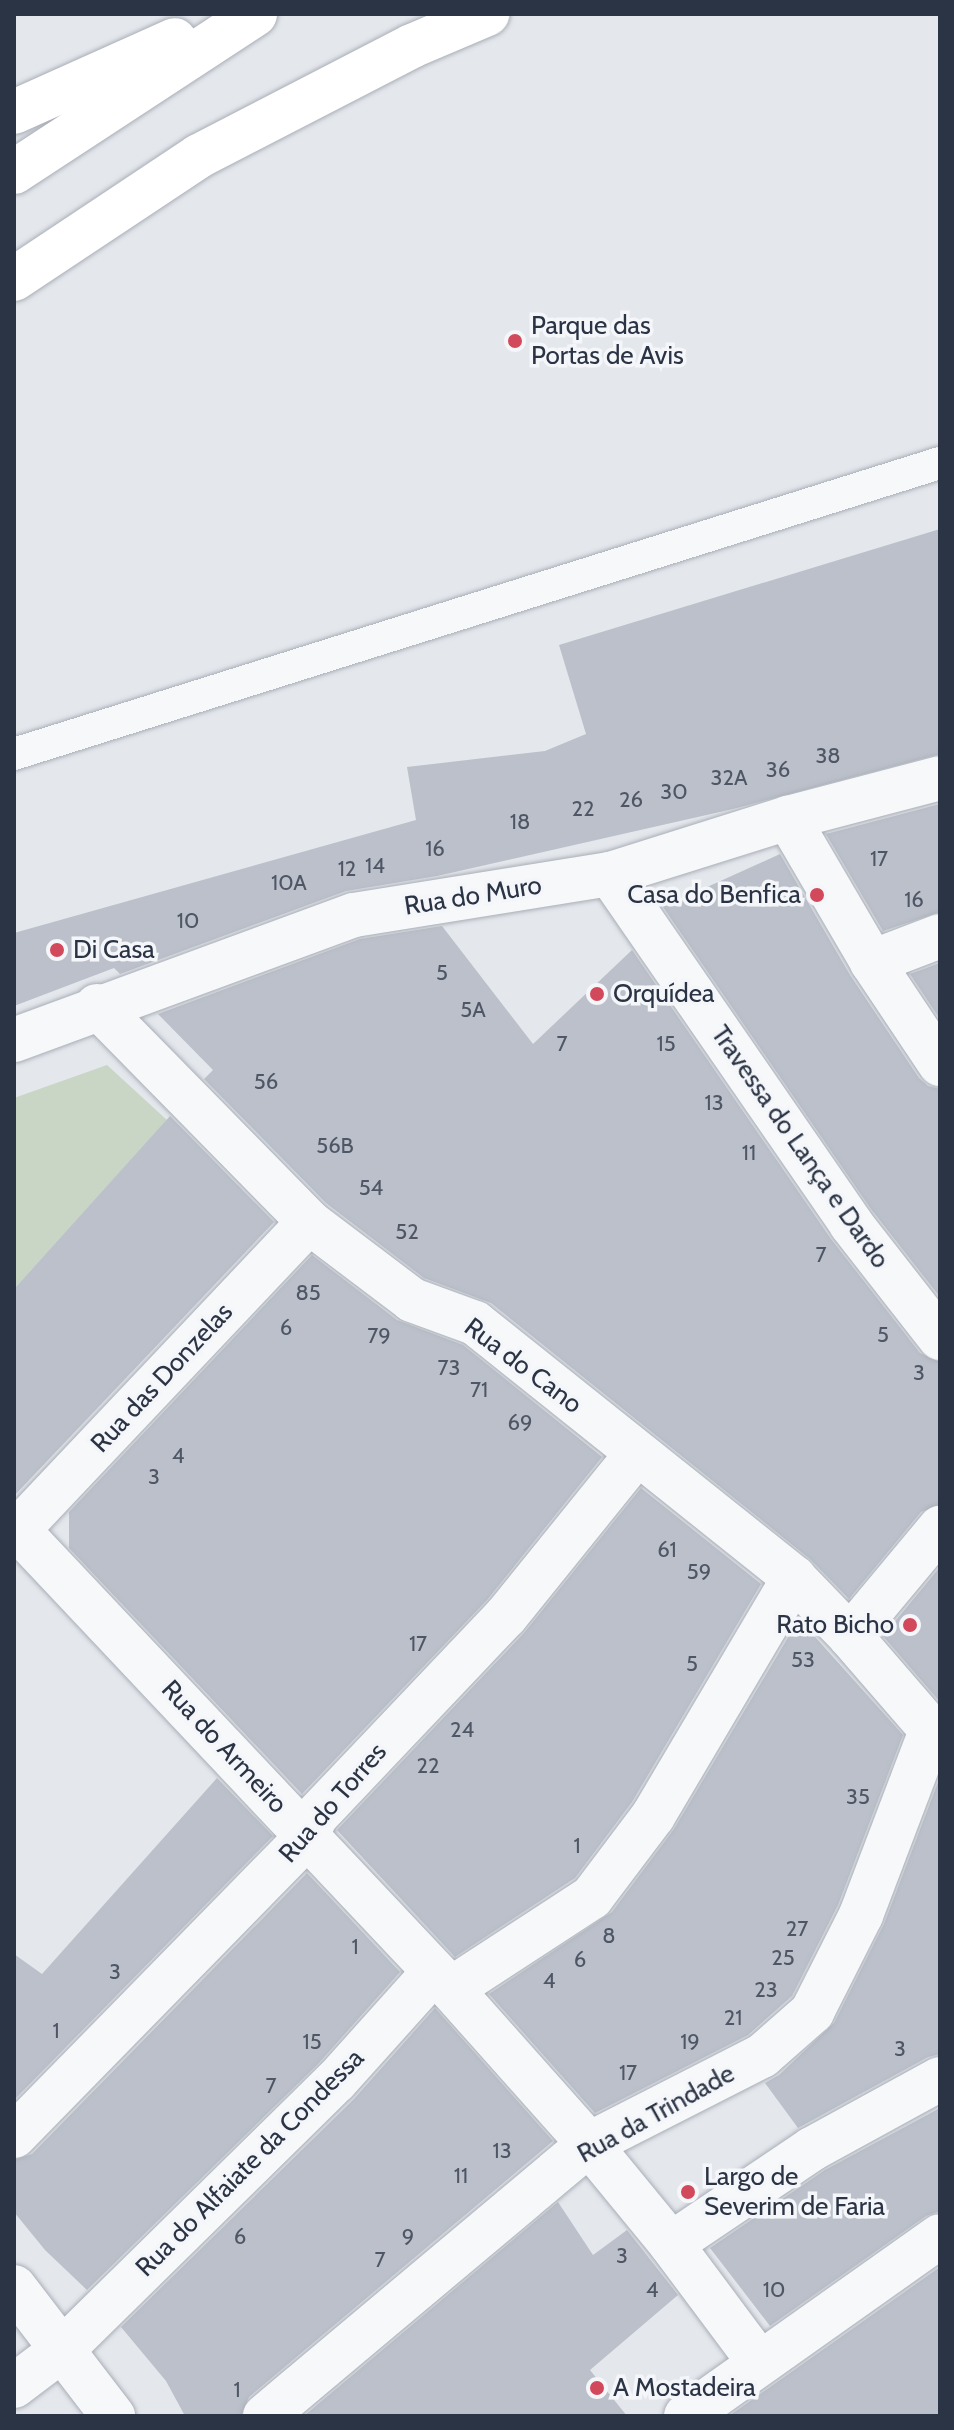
<!DOCTYPE html>
<meta charset="utf-8">
<style>
body{margin:0}
#map{position:relative;width:954px;height:2430px;overflow:hidden;background:#e4e7ec;font-family:Cabin,sans-serif}
div>[style]{position:absolute}
.green>*{inset:0;background:#c9d6c5}
.building>*{inset:0;background:#bbc0ca}
.roads{filter:drop-shadow(0 0 2px #a9aeb7) drop-shadow(0 0 2px #a9aeb7)}
.service>*{height:32px;margin:-16px;padding:0 16px;transform-origin:16px;border-radius:16px;background:#f7f8fa}
.minor>*{height:44px;margin:-22px;padding:0 22px;transform-origin:22px;border-radius:22px;background:#f7f8fa}
.primary>*{height:44px;margin:-22px;padding:0 22px;transform-origin:22px;border-radius:22px;background:#fff}
.dots>*{width:22px;height:22px;translate:-50% -50%;box-sizing:border-box;border:4px solid #f4f6f9;border-radius:50%}
span{translate:-50% -50%;white-space:nowrap;text-align:center;line-height:1.15;-webkit-text-stroke:7px #f4f6f9;paint-order:stroke}
.number-label{font-size:22px;color:#4f5766}
.number-label span{-webkit-text-stroke-width:0}
.poi-label{font-size:26px;color:#2b3445}
.left{translate:0 -50%;text-align:left}
.right{translate:-100% -50%;text-align:right}
.street-label{font-size:26px;color:#2b3445}
.frame{position:absolute;inset:0;border:16px solid #2b3445;pointer-events:none}
</style>
<div id="map">
<div class="green">
<div style="clip-path:polygon(107px 1065px,167px 1120px,14px 1289px,14px 1098px)"></div>
</div>
<div class="building">
<div style="clip-path:polygon(940px 529px,940px 754px,733px 809px,437px 876px,346px 891px,120px 974px,114px 968px,14px 1006px,14px 933px,416px 820px,407px 767px,545px 751px,586px 734px,559px 645px)"></div>
<div style="clip-path:polygon(940px 804px,940px 912px,883px 931px,826px 834px)"></div>
<div style="clip-path:polygon(780px 854px,850px 975px,919px 1078px,928px 1086px,940px 1089px,940px 1297px,871px 1209px,663px 907px)"></div>
<div style="clip-path:polygon(442px 926px,533px 1044px,632px 950px,831px 1239px,920px 1353px,940px 1362px,940px 1504px,921px 1512px,849px 1599px,810px 1559px,491px 1303px,424px 1278px,326px 1203px,204px 1079px,213px 1070px,158px 1014px,360px 939px)"></div>
<div style="clip-path:polygon(940px 963px,940px 1019px,910px 974px)"></div>
<div style="clip-path:polygon(170px 1116px,274px 1222px,14px 1496px,14px 1289px)"></div>
<div style="clip-path:polygon(312px 1255px,397px 1320px,463px 1345px,602px 1457px,487px 1600px,302px 1794px,69px 1548px,69px 1512px)"></div>
<div style="clip-path:polygon(641px 1488px,761px 1584px,632px 1802px,575px 1878px,455px 1957px,337px 1830px,524px 1633px)"></div>
<div style="clip-path:polygon(940px 1567px,940px 1702px,883px 1636px)"></div>
<div style="clip-path:polygon(799px 1619px,903px 1735px,838px 1905px,792px 1996px,748px 2035px,595px 2113px,489px 1994px,612px 1912px,674px 1829px)"></div>
<div style="clip-path:polygon(940px 1777px,940px 2054px,928px 2057px,798px 2128px,765px 2083px,779px 2075px,834px 2023px,884px 1924px)"></div>
<div style="clip-path:polygon(217px 1778px,273px 1836px,14px 2100px,14px 1954px,42px 1974px)"></div>
<div style="clip-path:polygon(307px 1873px,400px 1972px,318px 2064px,87px 2290px,45px 2250px,14px 2212px,14px 2160px,32px 2154px)"></div>
<div style="clip-path:polygon(435px 2008px,553px 2141px,249px 2397px,241px 2416px,185px 2416px,166px 2381px,121px 2327px,354px 2099px)"></div>
<div style="clip-path:polygon(940px 2108px,940px 2211px,926px 2216px,770px 2326px,710px 2248px,825px 2170px)"></div>
<div style="clip-path:polygon(558px 2202px,593px 2255px,627px 2230px,678px 2295px,590px 2370px,627px 2416px,304px 2416px)"></div>
<div style="clip-path:polygon(940px 2267px,940px 2416px,729px 2416px)"></div>
</div>
<div class="roads">
<div class="service">
<div style="left:14px;top:754px;width:971px;rotate:-17.45deg"></div>
</div>
<div class="minor">
<div style="left:788px;top:818px;width:167px;rotate:59.7deg"></div>
<div style="left:872px;top:962px;width:123px;rotate:56.3deg"></div>
<div style="left:610px;top:874px;width:425px;rotate:55.4deg"></div>
<div style="left:851px;top:1224px;width:145px;rotate:52deg"></div>
<div style="left:872px;top:962px;width:73px;rotate:-20.9deg"></div>
<div style="left:97px;top:1006px;width:303px;rotate:45.5deg"></div>
<div style="left:309px;top:1222px;width:129px;rotate:37.1deg"></div>
<div style="left:412px;top:1300px;width:67px;rotate:20.1deg"></div>
<div style="left:475px;top:1323px;width:408px;rotate:38.6deg"></div>
<div style="left:794px;top:1578px;width:81px;rotate:46deg"></div>
<div style="left:850px;top:1636px;width:138px;rotate:49.1deg"></div>
<div style="left:14px;top:1040px;width:362px;rotate:-20.2deg"></div>
<div style="left:354px;top:915px;width:259px;rotate:-9.1deg"></div>
<div style="left:610px;top:874px;width:187px;rotate:-17.5deg"></div>
<div style="left:788px;top:818px;width:157px;rotate:-14.7deg"></div>
<div style="left:18px;top:1530px;width:631px;rotate:46.67deg"></div>
<div style="left:451px;top:1989px;width:208px;rotate:48.3deg"></div>
<div style="left:589px;top:2144px;width:129px;rotate:50.6deg"></div>
<div style="left:671px;top:2244px;width:147px;rotate:53.3deg"></div>
<div style="left:14px;top:1534px;width:429px;rotate:-46.6deg"></div>
<div style="left:850px;top:1636px;width:141px;rotate:-50.2deg"></div>
<div style="left:451px;top:1989px;width:168px;rotate:-33.1deg"></div>
<div style="left:592px;top:1897px;width:101px;rotate:-53deg"></div>
<div style="left:653px;top:1816px;width:277px;rotate:-59.4deg"></div>
<div style="left:14px;top:2136px;width:420px;rotate:-45.6deg"></div>
<div style="left:308px;top:1836px;width:20px;rotate:-70deg"></div>
<div style="left:315px;top:1817px;width:277px;rotate:-46.5deg"></div>
<div style="left:506px;top:1616px;width:207px;rotate:-51.1deg"></div>
<div style="left:671px;top:2244px;width:170px;rotate:-34deg"></div>
<div style="left:812px;top:2149px;width:146px;rotate:-28.7deg"></div>
<div style="left:14px;top:2287px;width:163px;rotate:52.5deg"></div>
<div style="left:14px;top:2386px;width:61px;rotate:-37.1deg"></div>
<div style="left:63px;top:2349px;width:383px;rotate:-44.5deg"></div>
<div style="left:336px;top:2081px;width:145px;rotate:-48.1deg"></div>
<div style="left:265px;top:2416px;width:423px;rotate:-40deg"></div>
<div style="left:589px;top:2144px;width:194px;rotate:-27deg"></div>
<div style="left:762px;top:2056px;width:67px;rotate:-41.3deg"></div>
<div style="left:812px;top:2012px;width:109px;rotate:-63.2deg"></div>
<div style="left:861px;top:1915px;width:200px;rotate:-69.2deg"></div>
<div style="left:686px;top:2416px;width:311px;rotate:-35.3deg"></div>
</div>
<div class="primary">
<div style="left:14px;top:112px;width:176px;rotate:-24.1deg"></div>
<div style="left:14px;top:172px;width:288px;rotate:-33.2deg"></div>
<div style="left:14px;top:279px;width:222px;rotate:-33.6deg"></div>
<div style="left:199px;top:156px;width:240px;rotate:-27.3deg"></div>
<div style="left:412px;top:46px;width:82px;rotate:-23.1deg"></div>
</div>
</div>
<div class="dots">
<div style="left:515px;top:341px;background:#d1495b"></div>
<div style="left:817px;top:895px;background:#d1495b"></div>
<div style="left:57px;top:950px;background:#d1495b"></div>
<div style="left:597px;top:994px;background:#d1495b"></div>
<div style="left:910px;top:1625px;background:#d1495b"></div>
<div style="left:688px;top:2192px;background:#d1495b"></div>
<div style="left:597px;top:2388px;background:#d1495b"></div>
</div>
<div class="number-label">
<span style="left:828px;top:756px">38</span>
<span style="left:778px;top:770px">36</span>
<span style="left:729px;top:778px">32A</span>
<span style="left:674px;top:792px">30</span>
<span style="left:631px;top:800px">26</span>
<span style="left:583px;top:809px">22</span>
<span style="left:520px;top:822px">18</span>
<span style="left:435px;top:849px">16</span>
<span style="left:879px;top:859px">17</span>
<span style="left:375px;top:866px">14</span>
<span style="left:347px;top:869px">12</span>
<span style="left:289px;top:883px">10A</span>
<span style="left:914px;top:900px">16</span>
<span style="left:188px;top:921px">10</span>
<span style="left:442px;top:973px">5</span>
<span style="left:473px;top:1010px">5A</span>
<span style="left:562px;top:1044px">7</span>
<span style="left:666px;top:1044px">15</span>
<span style="left:266px;top:1082px">56</span>
<span style="left:714px;top:1103px">13</span>
<span style="left:335px;top:1146px">56B</span>
<span style="left:749px;top:1153px">11</span>
<span style="left:371px;top:1188px">54</span>
<span style="left:407px;top:1232px">52</span>
<span style="left:821px;top:1255px">7</span>
<span style="left:308px;top:1293px">85</span>
<span style="left:286px;top:1328px">6</span>
<span style="left:883px;top:1335px">5</span>
<span style="left:379px;top:1336px">79</span>
<span style="left:449px;top:1368px">73</span>
<span style="left:919px;top:1373px">3</span>
<span style="left:479px;top:1390px">71</span>
<span style="left:520px;top:1423px">69</span>
<span style="left:178px;top:1456px">4</span>
<span style="left:154px;top:1477px">3</span>
<span style="left:667px;top:1550px">61</span>
<span style="left:699px;top:1572px">59</span>
<span style="left:418px;top:1644px">17</span>
<span style="left:803px;top:1660px">53</span>
<span style="left:692px;top:1664px">5</span>
<span style="left:462px;top:1730px">24</span>
<span style="left:428px;top:1766px">22</span>
<span style="left:858px;top:1797px">35</span>
<span style="left:577px;top:1846px">1</span>
<span style="left:797px;top:1929px">27</span>
<span style="left:609px;top:1936px">8</span>
<span style="left:355px;top:1947px">1</span>
<span style="left:783px;top:1958px">25</span>
<span style="left:580px;top:1960px">6</span>
<span style="left:115px;top:1972px">3</span>
<span style="left:549px;top:1981px">4</span>
<span style="left:766px;top:1990px">23</span>
<span style="left:733px;top:2018px">21</span>
<span style="left:56px;top:2031px">1</span>
<span style="left:312px;top:2042px">15</span>
<span style="left:690px;top:2042px">19</span>
<span style="left:900px;top:2049px">3</span>
<span style="left:628px;top:2073px">17</span>
<span style="left:271px;top:2086px">7</span>
<span style="left:502px;top:2151px">13</span>
<span style="left:461px;top:2176px">11</span>
<span style="left:240px;top:2237px">6</span>
<span style="left:408px;top:2237px">9</span>
<span style="left:622px;top:2256px">3</span>
<span style="left:380px;top:2260px">7</span>
<span style="left:652px;top:2290px">4</span>
<span style="left:774px;top:2290px">10</span>
<span style="left:237px;top:2390px">1</span>
</div>
<div class="poi-label">
<span class="left" style="left:531px;top:341px">Parque das<br>Portas de Avis</span>
<span class="right" style="left:801px;top:895px">Casa do Benfica</span>
<span class="left" style="left:73px;top:950px">Di Casa</span>
<span class="left" style="left:613px;top:994px">Orquídea</span>
<span class="right" style="left:894px;top:1625px">Rato Bicho</span>
<span class="left" style="left:704px;top:2192px">Largo de<br>Severim de Faria</span>
<span class="left" style="left:613px;top:2388px">A Mostadeira</span>
</div>
<div class="street-label">
<span style="left:473px;top:896px;rotate:-9deg">Rua do Muro</span>
<span style="left:800px;top:1147px;rotate:55deg">Travessa do Lança e Dardo</span>
<span style="left:523px;top:1366px;rotate:37deg">Rua do Cano</span>
<span style="left:162px;top:1378px;rotate:-47deg">Rua das Donzelas</span>
<span style="left:224px;top:1747px;rotate:47deg">Rua do Armeiro</span>
<span style="left:333px;top:1803px;rotate:-49deg">Rua do Torres</span>
<span style="left:656px;top:2114px;rotate:-29deg">Rua da Trindade</span>
<span style="left:250px;top:2163px;rotate:-45deg">Rua do Alfaiate da Condessa</span>
</div>
<div class="frame"></div>
</div>
